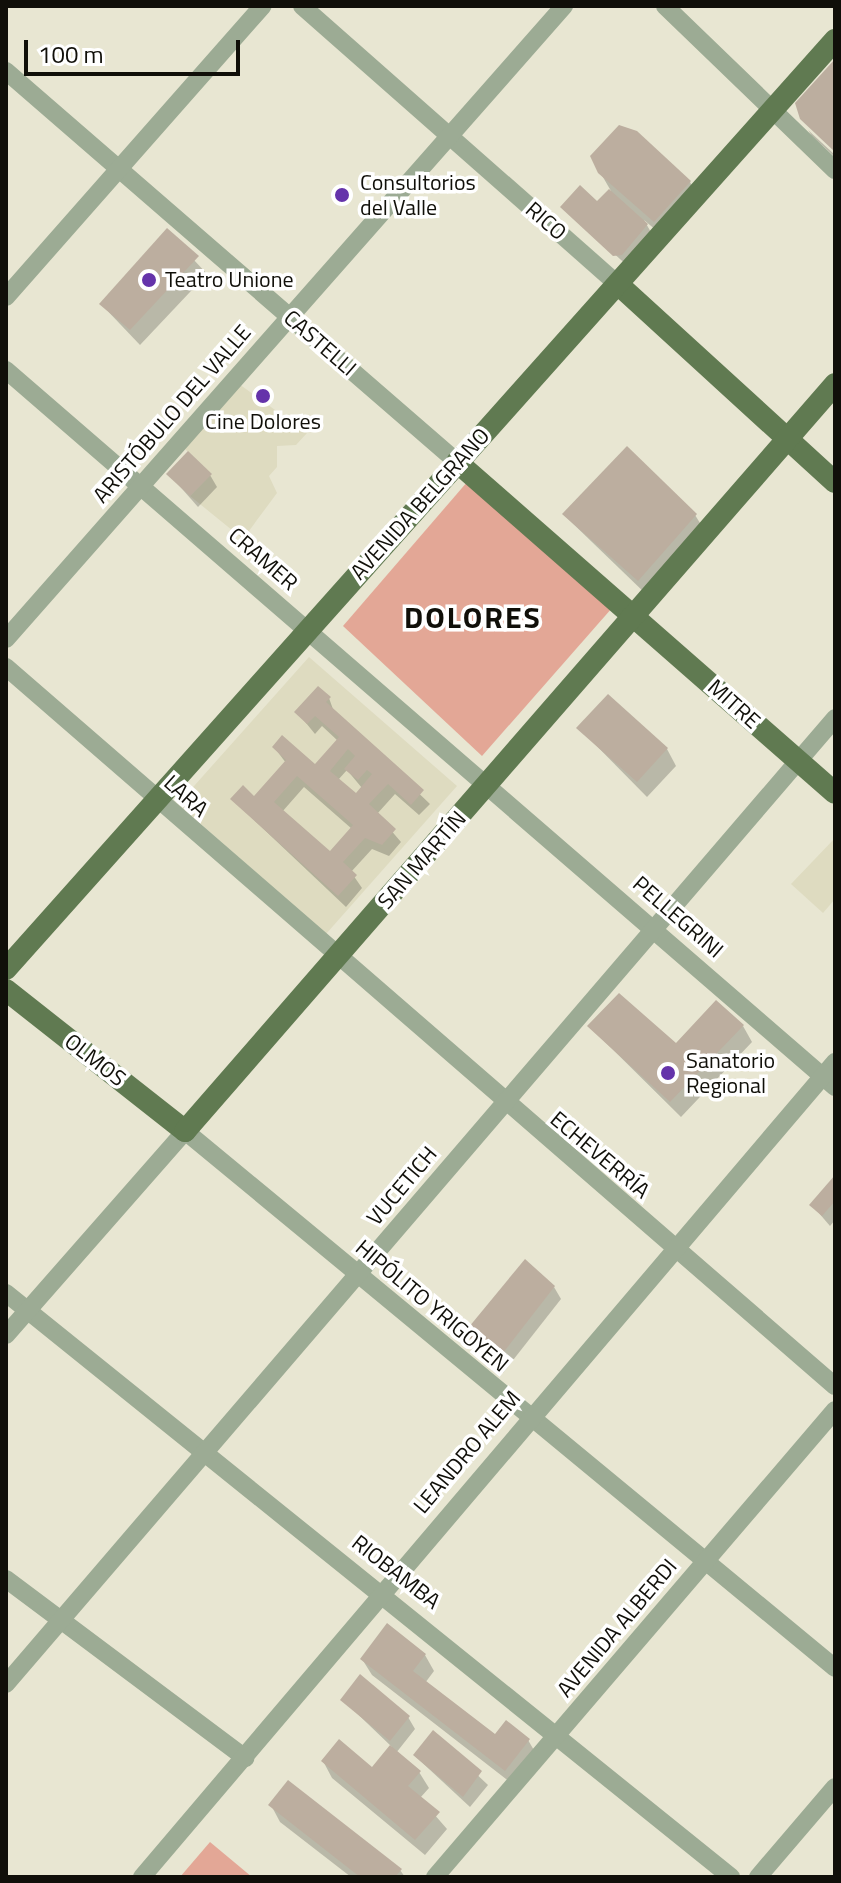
<!DOCTYPE html>
<meta charset="utf-8">
<style>
body{margin:0}
#map{position:relative;width:841px;height:1883px;overflow:hidden;background:#e8e6d2;font-family:"Titillium Web",sans-serif}
div>[style]{position:absolute}
.built>*{inset:0;background:#dedbc0}
.green>*{inset:0;background:#e3a796}
.shadow>*{inset:0;background:#0003}
.building>*{inset:0;background:#bcae9f}
.minor>*{height:18px;margin:-9px;padding:0 9px;transform-origin:9px;border-radius:9px;background:#9cab94}
.major>*{height:22px;margin:-11px;padding:0 11px;transform-origin:11px;border-radius:11px;background:#607a51}
.dots>*{width:22px;height:22px;translate:-50% -50%;box-sizing:border-box;border:4px solid #fff;border-radius:50%}
span{translate:-50% -50%;white-space:nowrap;text-align:center;line-height:1.15;-webkit-text-stroke:7px #fff;paint-order:stroke}
.poi-label{font-size:22px;color:#100f09}
.left{translate:0 -50%;text-align:left}
.street-label{font-size:22px;color:#100f09}
.district-label{font-size:30px;color:#100f09;font-weight:700;letter-spacing:2px}
.frame{position:absolute;inset:0;border:8px solid #100f09;pointer-events:none}
.scale{position:absolute;left:24px;top:40px;width:216px;height:36px;box-sizing:border-box;border:4px solid #100f09;border-top:0;padding-left:10px;font-size:24px;line-height:28px;white-space:nowrap;color:#100f09;-webkit-text-stroke:6px #fff;paint-order:stroke}
</style>
<div id="map">
<div class="built">
<div style="clip-path:polygon(239px 384px,307px 433px,296px 445px,277px 446px,277px 467px,269px 476px,277px 493px,243px 539px,190px 496px,211px 474px,185px 449px)"></div>
<div style="clip-path:polygon(309px 657px,457px 786px,326px 934px,178px 804px)"></div>
<div style="clip-path:polygon(835px 838px,835px 899px,823px 913px,791px 884px)"></div>
</div>
<div class="green">
<div style="clip-path:polygon(468px 481px,612px 608px,482px 756px,343px 626px)"></div>
<div style="clip-path:polygon(210px 1842px,252px 1877px,180px 1877px)"></div>
</div>
<div class="shadow">
<div style="clip-path:polygon(808px 130px,835px 155px,835px 157px,812px 136px)"></div>
<div style="clip-path:polygon(600px 172px,690px 182px,699px 199px,664px 237px,644px 220px,656px 241px,632px 270px,563px 207px,597px 203px,611px 191px)"></div>
<div style="clip-path:polygon(167px 231px,207px 274px,140px 345px,101px 304px)"></div>
<div style="clip-path:polygon(169px 474px,210px 475px,217px 487px,198px 507px)"></div>
<div style="clip-path:polygon(564px 515px,695px 515px,705px 531px,648px 596px)"></div>
<div style="clip-path:polygon(evenodd,329px 698px,334px 712px,430px 804px,419px 815px,395px 794px,377px 814px,401px 842px,389px 856px,372px 849px,351px 872px,362px 888px,346px 907px,233px 800px,254px 798px,286px 763px,274px 747px,315px 767px,338px 741px,322px 726px,315px 734px,297px 712px,329px 698px,347px 770px,362px 788px,356px 796px,338px 780px,347px 770px,329px 698px,304px 787px,352px 829px,330px 854px,282px 812px,304px 787px)"></div>
<div style="clip-path:polygon(579px 728px,667px 749px,676px 766px,647px 797px)"></div>
<div style="clip-path:polygon(589px 1026px,676px 1046px,743px 1026px,752px 1042px,681px 1117px)"></div>
<div style="clip-path:polygon(835px 1178px,835px 1220px,830px 1226px,812px 1205px)"></div>
<div style="clip-path:polygon(554px 1287px,561px 1299px,503px 1373px,467px 1333px)"></div>
<div style="clip-path:polygon(425px 1655px,434px 1671px,425px 1683px,495px 1737px,528px 1740px,538px 1757px,515px 1786px,372px 1675px,362px 1659px)"></div>
<div style="clip-path:polygon(343px 1700px,408px 1717px,415px 1729px,396px 1753px,419px 1772px,429px 1788px,420px 1798px,447px 1829px,425px 1855px,332px 1778px,323px 1761px,373px 1770px,392px 1747px)"></div>
<div style="clip-path:polygon(433px 1733px,488px 1785px,470px 1807px,415px 1756px)"></div>
<div style="clip-path:polygon(271px 1805px,400px 1870px,405px 1877px,351px 1877px,280px 1822px)"></div>
</div>
<div class="building">
<div style="clip-path:polygon(835px 59px,835px 152px,800px 119px,795px 103px)"></div>
<div style="clip-path:polygon(619px 125px,637px 131px,691px 181px,654px 222px,598px 173px,590px 156px)"></div>
<div style="clip-path:polygon(580px 185px,597px 201px,609px 189px,648px 224px,622px 255px,613px 256px,560px 207px)"></div>
<div style="clip-path:polygon(167px 228px,199px 256px,130px 330px,99px 304px)"></div>
<div style="clip-path:polygon(627px 446px,697px 514px,638px 581px,562px 514px)"></div>
<div style="clip-path:polygon(188px 451px,212px 474px,190px 496px,166px 474px)"></div>
<div style="clip-path:polygon(evenodd,318px 686px,331px 697px,326px 702px,424px 790px,411px 805px,388px 784px,369px 804px,396px 829px,382px 845px,365px 838px,343px 862px,357px 875px,338px 896px,230px 799px,243px 785px,254px 796px,286px 760px,272px 747px,282px 735px,315px 764px,339px 737px,315px 716px,307px 724px,294px 712px,318px 686px,348px 749px,355px 756px,344px 769px,358px 780px,367px 770px,372px 774px,356px 793px,330px 771px,348px 749px,318px 686px,297px 776px,353px 825px,330px 851px,274px 802px,297px 776px)"></div>
<div style="clip-path:polygon(608px 694px,668px 748px,637px 782px,576px 728px)"></div>
<div style="clip-path:polygon(619px 993px,676px 1043px,716px 1000px,744px 1025px,670px 1102px,587px 1026px)"></div>
<div style="clip-path:polygon(835px 1175px,835px 1201px,822px 1216px,809px 1205px)"></div>
<div style="clip-path:polygon(525px 1259px,555px 1286px,496px 1362px,464px 1333px)"></div>
<div style="clip-path:polygon(387px 1623px,426px 1654px,413px 1671px,495px 1734px,506px 1720px,530px 1739px,505px 1771px,360px 1659px)"></div>
<div style="clip-path:polygon(360px 1674px,410px 1716px,390px 1741px,340px 1700px)"></div>
<div style="clip-path:polygon(433px 1730px,482px 1771px,463px 1797px,413px 1755px)"></div>
<div style="clip-path:polygon(339px 1739px,372px 1767px,390px 1745px,421px 1771px,408px 1786px,440px 1812px,415px 1840px,321px 1761px)"></div>
<div style="clip-path:polygon(288px 1780px,402px 1869px,395px 1877px,360px 1877px,268px 1805px)"></div>
</div>
<div class="minor">
<div style="left:302px;top:6px;width:424px;rotate:41.4deg"></div>
<div style="left:665px;top:6px;width:236px;rotate:44deg"></div>
<div style="left:6px;top:71px;width:597px;rotate:40.92deg"></div>
<div style="left:6px;top:297px;width:388px;rotate:-48.6deg"></div>
<div style="left:6px;top:370px;width:1096px;rotate:40.86deg"></div>
<div style="left:6px;top:639px;width:844px;rotate:-48.6deg"></div>
<div style="left:6px;top:667px;width:1097px;rotate:40.94deg"></div>
<div style="left:6px;top:1293px;width:931px;rotate:38.85deg"></div>
<div style="left:6px;top:1335px;width:271px;rotate:-48.7deg"></div>
<div style="left:185px;top:1131px;width:843px;rotate:39.56deg"></div>
<div style="left:6px;top:1579px;width:299px;rotate:36.8deg"></div>
<div style="left:6px;top:1684px;width:1273px;rotate:-49.36deg"></div>
<div style="left:142px;top:1877px;width:1070px;rotate:-49.63deg"></div>
<div style="left:435px;top:1877px;width:615px;rotate:-49.42deg"></div>
<div style="left:758px;top:1877px;width:118px;rotate:-49.5deg"></div>
</div>
<div class="major">
<div style="left:620px;top:286px;width:291px;rotate:42.4deg"></div>
<div style="left:457px;top:462px;width:502px;rotate:41.21deg"></div>
<div style="left:6px;top:969px;width:1245px;rotate:-48.26deg"></div>
<div style="left:6px;top:990px;width:228px;rotate:38.2deg"></div>
<div style="left:185px;top:1131px;width:990px;rotate:-48.97deg"></div>
</div>
<div class="dots">
<div style="left:342px;top:195px;background:#6533aa"></div>
<div style="left:149px;top:280px;background:#6533aa"></div>
<div style="left:263px;top:396px;background:#6533aa"></div>
<div style="left:668px;top:1073px;background:#6533aa"></div>
</div>
<div class="poi-label">
<span class="left" style="left:360px;top:195px">Consultorios<br>del Valle</span>
<span class="left" style="left:165px;top:280px">Teatro Unione</span>
<span style="left:263px;top:422px">Cine Dolores</span>
<span class="left" style="left:686px;top:1073px">Sanatorio<br>Regional</span>
</div>
<div class="street-label">
<span style="left:546px;top:221px;rotate:41deg">RICO</span>
<span style="left:320px;top:343px;rotate:41deg">CASTELLI</span>
<span style="left:172px;top:414px;rotate:-49deg">ARISTÓBULO DEL VALLE</span>
<span style="left:420px;top:504px;rotate:-48deg">AVENIDA BELGRANO</span>
<span style="left:263px;top:559px;rotate:41deg">CRAMER</span>
<span style="left:734px;top:704px;rotate:42deg">MITRE</span>
<span style="left:186px;top:796px;rotate:42deg">LARA</span>
<span style="left:422px;top:860px;rotate:-49deg">SAN MARTÍN</span>
<span style="left:678px;top:917px;rotate:41deg">PELLEGRINI</span>
<span style="left:95px;top:1060px;rotate:38deg">OLMOS</span>
<span style="left:600px;top:1155px;rotate:40deg">ECHEVERRÍA</span>
<span style="left:402px;top:1186px;rotate:-50deg">VUCETICH</span>
<span style="left:432px;top:1306px;rotate:40deg">HIPÓLITO YRIGOYEN</span>
<span style="left:467px;top:1452px;rotate:-50deg">LEANDRO ALEM</span>
<span style="left:396px;top:1572px;rotate:38deg">RIOBAMBA</span>
<span style="left:617px;top:1628px;rotate:-50deg">AVENIDA ALBERDI</span>
</div>
<div class="district-label">
<span style="left:473px;top:617px">DOLORES</span>
</div>
<div class="frame"></div>
<div class="scale">100 m</div>
</div>
